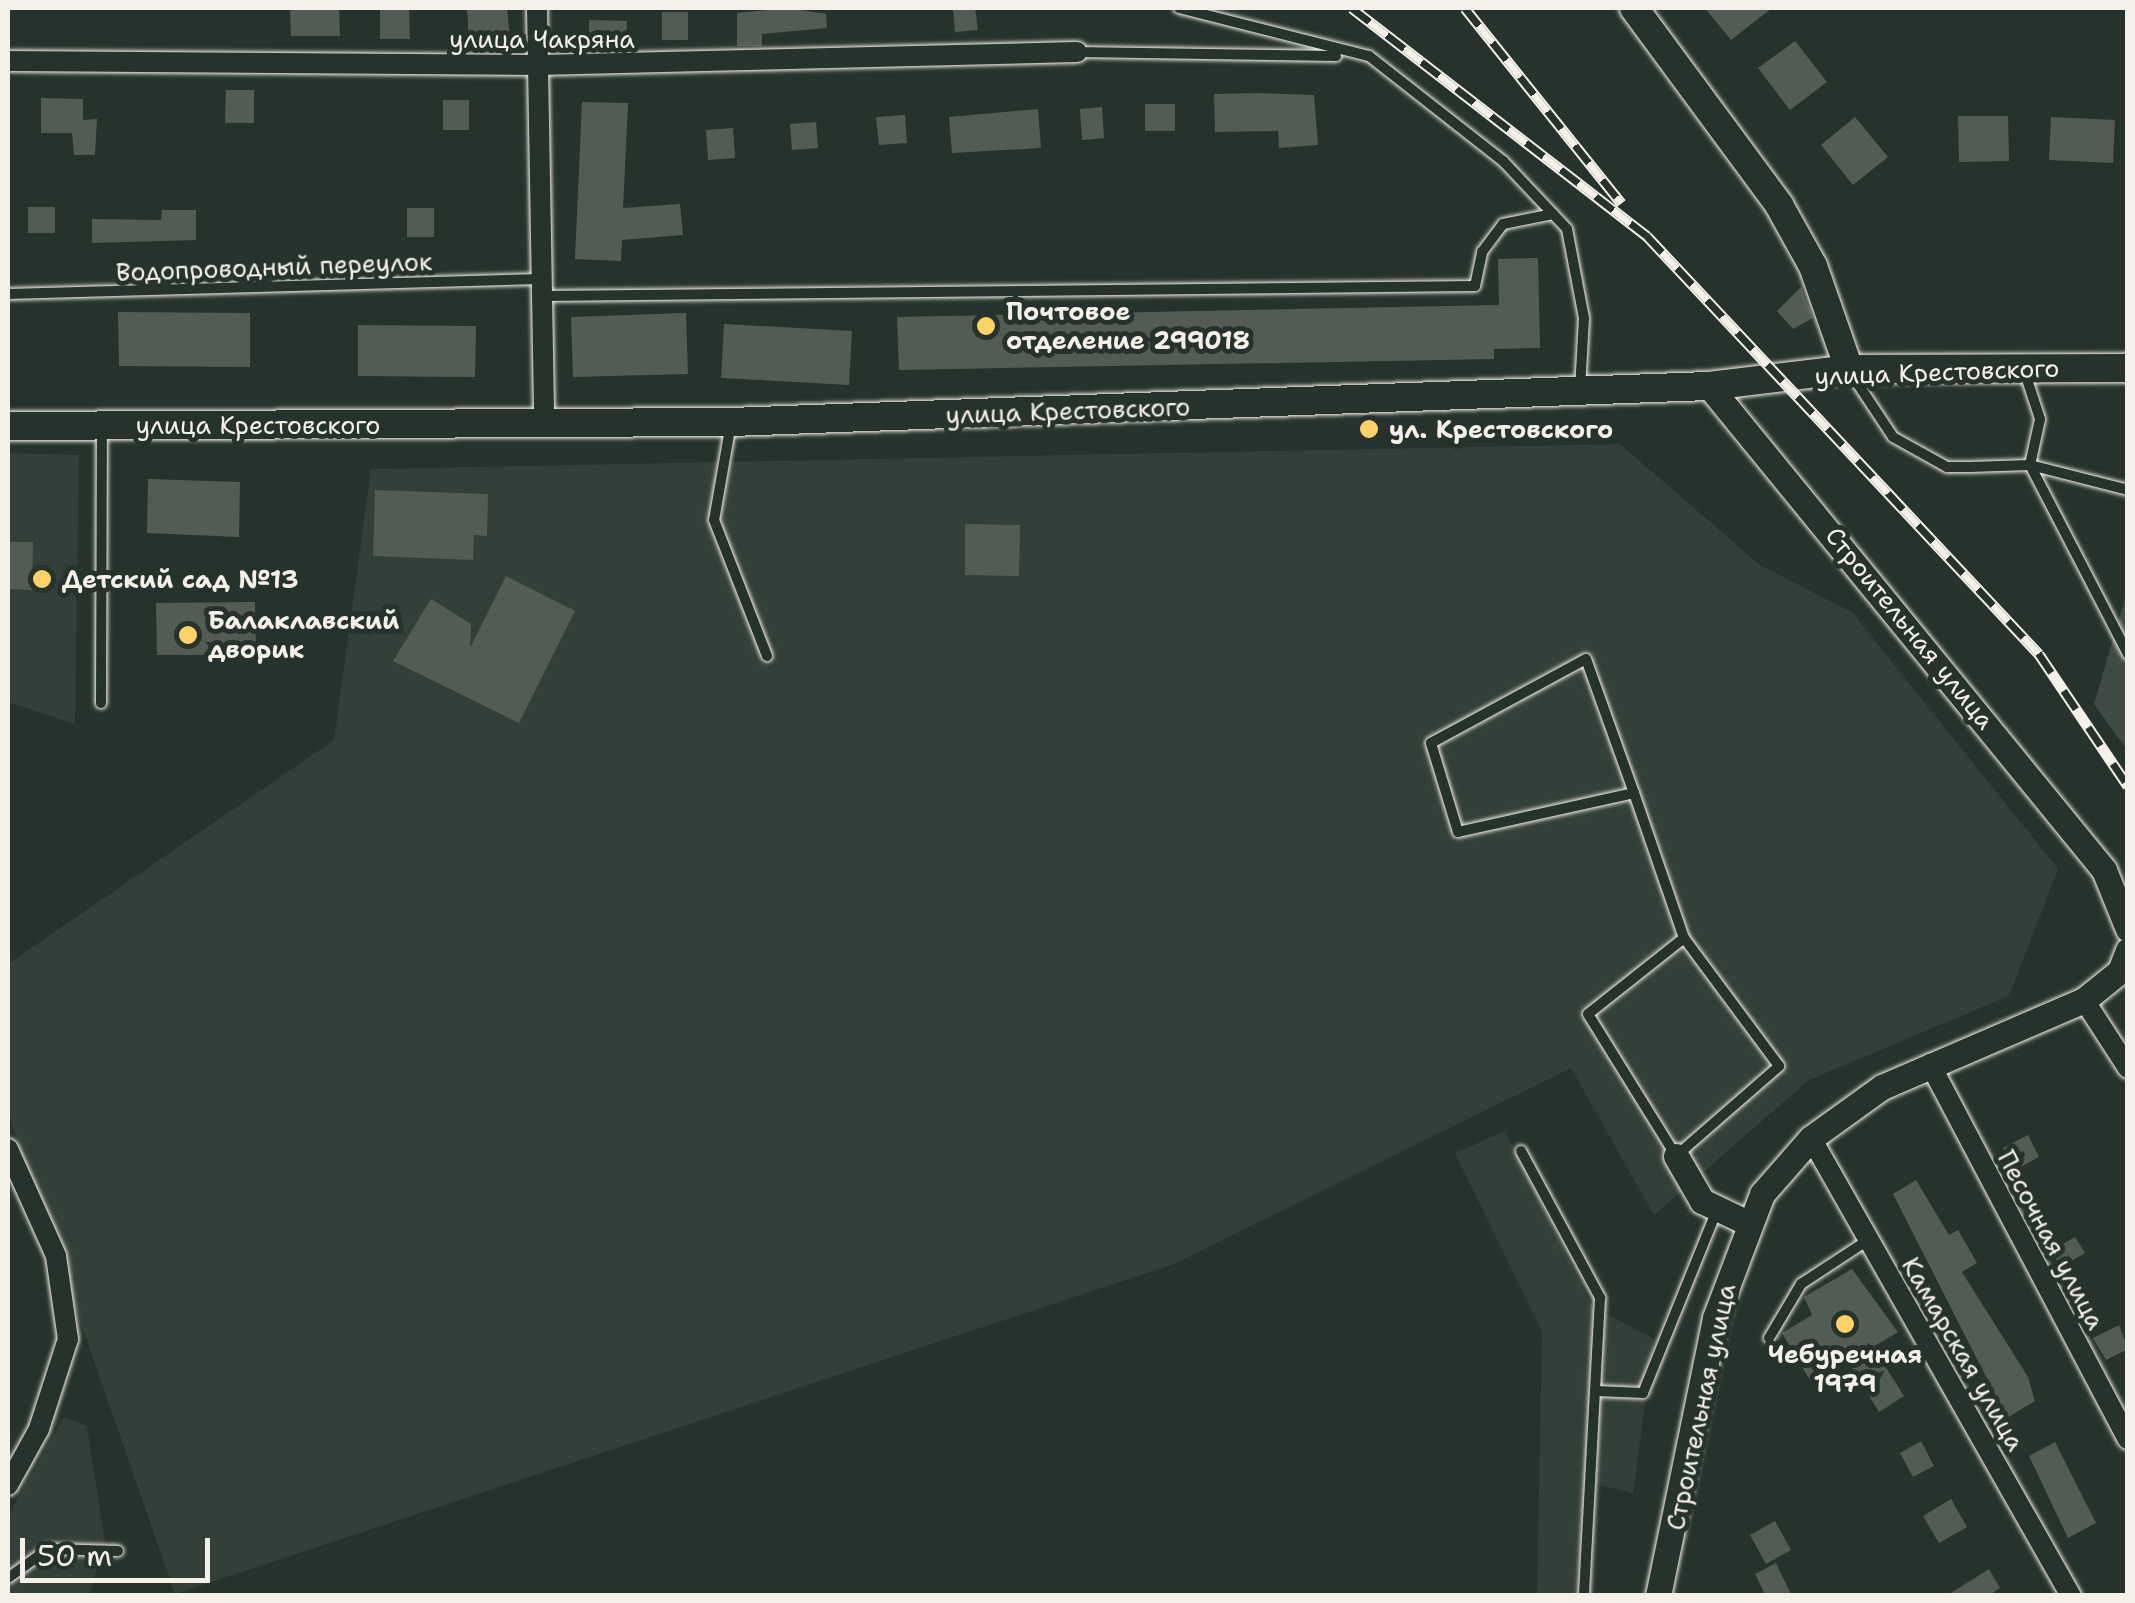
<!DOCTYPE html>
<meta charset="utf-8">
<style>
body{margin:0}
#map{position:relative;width:2135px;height:1603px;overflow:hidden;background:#26332d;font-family:"Shantell Sans",sans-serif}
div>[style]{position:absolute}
.built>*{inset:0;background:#333f39}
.green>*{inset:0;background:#414b45}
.building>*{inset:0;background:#525c55}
.roads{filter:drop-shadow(0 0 2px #f4f1e8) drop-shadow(0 0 2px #f4f1e8)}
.service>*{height:10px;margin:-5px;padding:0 5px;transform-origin:5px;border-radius:5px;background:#26332d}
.minor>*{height:20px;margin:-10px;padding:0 10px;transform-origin:10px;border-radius:10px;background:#26332d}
.tertiary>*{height:25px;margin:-12.5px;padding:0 12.5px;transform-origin:12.5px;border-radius:12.5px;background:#26332d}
.secondary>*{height:28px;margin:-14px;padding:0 14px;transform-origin:14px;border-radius:14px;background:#26332d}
.rail>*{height:11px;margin-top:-5.5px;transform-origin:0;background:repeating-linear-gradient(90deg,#26332d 0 22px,#f4f1e8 0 44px);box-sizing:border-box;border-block:2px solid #f4f1e8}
.dots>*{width:28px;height:28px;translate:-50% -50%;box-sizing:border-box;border:5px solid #26332d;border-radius:50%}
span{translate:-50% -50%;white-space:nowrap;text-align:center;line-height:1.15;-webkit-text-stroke:10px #26332d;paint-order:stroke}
.street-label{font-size:25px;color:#f4f1e8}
.poi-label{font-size:25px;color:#f4f1e8;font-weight:700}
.left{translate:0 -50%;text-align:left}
.frame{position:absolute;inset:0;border:10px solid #f4f1e8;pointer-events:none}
.scale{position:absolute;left:20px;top:1538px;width:190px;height:45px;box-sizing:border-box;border:5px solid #f4f1e8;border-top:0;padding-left:12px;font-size:30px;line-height:35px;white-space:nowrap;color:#f4f1e8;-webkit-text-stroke:8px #26332d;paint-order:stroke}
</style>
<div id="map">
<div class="built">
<div style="clip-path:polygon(1620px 444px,1760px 565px,1852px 612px,2058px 869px,2009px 996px,1809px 1080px,1654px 1215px,1571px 1068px,1174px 1264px,175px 1594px,8px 1113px,8px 964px,334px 740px,371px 469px)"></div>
<div style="clip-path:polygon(8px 453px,79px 455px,75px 724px,8px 702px)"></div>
<div style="clip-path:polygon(1505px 1131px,1592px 1306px,1654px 1339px,1633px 1493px,1587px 1482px,1575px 1595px,1537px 1595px,1542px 1332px,1455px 1153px)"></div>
<div style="clip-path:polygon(64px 1417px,87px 1426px,105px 1542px,89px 1595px,8px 1596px,8px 1516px)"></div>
</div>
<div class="green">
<div style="clip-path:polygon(2127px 592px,2127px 750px,2094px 704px)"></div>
</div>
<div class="building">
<div style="clip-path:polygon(290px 8px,339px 8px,340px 36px,291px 36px)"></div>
<div style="clip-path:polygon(380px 8px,409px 8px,410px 39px,380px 39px)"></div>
<div style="clip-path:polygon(467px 8px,507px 8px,510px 38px,469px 41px)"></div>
<div style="clip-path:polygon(788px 8px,826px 14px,827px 28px,762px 34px,762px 46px,737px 46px,737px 13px)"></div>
<div style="clip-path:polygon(953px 8px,975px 8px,978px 30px,955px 32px)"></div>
<div style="clip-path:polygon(1705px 8px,1772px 8px,1731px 40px)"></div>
<div style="clip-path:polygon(662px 12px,688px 12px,688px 40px,662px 40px)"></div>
<div style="clip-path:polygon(589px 20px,627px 21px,626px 49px,589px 50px)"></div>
<div style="clip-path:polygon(1795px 41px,1827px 82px,1790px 110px,1758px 68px)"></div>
<div style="clip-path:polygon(226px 90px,254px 90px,254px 123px,225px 123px)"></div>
<div style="clip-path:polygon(1259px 93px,1314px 95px,1318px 145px,1279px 148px,1278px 131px,1215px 132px,1214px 94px)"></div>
<div style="clip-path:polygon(41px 98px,83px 99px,83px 120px,97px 119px,95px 155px,74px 155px,72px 133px,41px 133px)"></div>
<div style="clip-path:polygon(443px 100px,469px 100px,469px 130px,443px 130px)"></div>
<div style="clip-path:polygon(582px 102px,628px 103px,623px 208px,680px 204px,683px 235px,622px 240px,621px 261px,575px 259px)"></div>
<div style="clip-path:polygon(1145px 104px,1175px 104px,1175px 131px,1145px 131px)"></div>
<div style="clip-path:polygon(1102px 107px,1104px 138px,1082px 140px,1080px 109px)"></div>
<div style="clip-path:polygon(1038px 109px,1041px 148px,952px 153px,949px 117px)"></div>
<div style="clip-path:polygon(905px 115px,907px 143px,879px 145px,876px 117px)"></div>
<div style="clip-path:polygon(1958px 116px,2008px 116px,2009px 161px,1959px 162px)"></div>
<div style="clip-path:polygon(1855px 117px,1888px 157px,1853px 185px,1821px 145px)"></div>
<div style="clip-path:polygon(2051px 117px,2115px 120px,2113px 163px,2049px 160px)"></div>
<div style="clip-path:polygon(816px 122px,818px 148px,792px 150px,790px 124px)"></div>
<div style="clip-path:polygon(733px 128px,735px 158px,708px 160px,706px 130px)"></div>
<div style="clip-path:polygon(28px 207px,55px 207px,55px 233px,28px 233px)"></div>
<div style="clip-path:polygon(407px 208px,434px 208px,434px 237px,407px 237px)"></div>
<div style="clip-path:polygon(162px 210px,196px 210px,196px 240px,92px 243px,92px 219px,161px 220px)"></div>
<div style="clip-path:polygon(1538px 258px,1540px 348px,1494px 349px,1494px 359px,899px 370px,897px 317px,1499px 305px,1498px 259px)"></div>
<div style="clip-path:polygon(1801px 287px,1813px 318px,1793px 329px,1777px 311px)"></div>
<div style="clip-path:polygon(118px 312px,250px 313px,250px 367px,119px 366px)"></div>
<div style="clip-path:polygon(686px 313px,688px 374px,573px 377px,571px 317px)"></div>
<div style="clip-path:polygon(724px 324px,852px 331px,849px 385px,721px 378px)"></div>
<div style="clip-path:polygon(358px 325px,476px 326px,475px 377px,358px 376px)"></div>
<div style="clip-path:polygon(148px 479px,240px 482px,239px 537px,147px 533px)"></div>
<div style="clip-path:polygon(375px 490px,488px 494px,487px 536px,474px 535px,473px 560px,373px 556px)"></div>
<div style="clip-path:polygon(965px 524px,1020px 525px,1019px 576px,965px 575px)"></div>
<div style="clip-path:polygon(8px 542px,33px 542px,32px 590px,8px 589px)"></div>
<div style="clip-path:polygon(506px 576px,575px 611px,519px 723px,393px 661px,431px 599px,471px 624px,470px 648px)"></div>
<div style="clip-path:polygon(255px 602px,256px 655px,157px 655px,156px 603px)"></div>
<div style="clip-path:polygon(2028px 1135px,2039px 1157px,2015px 1170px,2003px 1148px)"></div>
<div style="clip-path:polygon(1916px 1180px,1949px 1235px,1958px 1230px,1977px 1263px,1962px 1272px,2028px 1377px,2035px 1401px,2007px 1418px,1893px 1194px)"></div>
<div style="clip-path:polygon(2075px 1237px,2085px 1253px,2061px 1267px,2051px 1251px)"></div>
<div style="clip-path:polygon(1852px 1269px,1898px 1332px,1873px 1347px,1904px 1396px,1879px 1412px,1848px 1361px,1811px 1382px,1782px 1333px,1812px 1315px,1804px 1297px)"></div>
<div style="clip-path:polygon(2119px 1325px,2128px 1349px,2106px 1360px,2093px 1338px)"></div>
<div style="clip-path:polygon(1921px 1441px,1934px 1466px,1913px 1477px,1900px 1453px)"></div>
<div style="clip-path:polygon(2055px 1442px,2096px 1523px,2068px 1538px,2029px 1456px)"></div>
<div style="clip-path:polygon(1951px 1499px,1967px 1527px,1939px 1543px,1923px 1516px)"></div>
<div style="clip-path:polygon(1775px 1521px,1791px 1550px,1766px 1564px,1750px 1535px)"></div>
<div style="clip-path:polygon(1776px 1563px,1792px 1596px,1766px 1596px,1755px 1574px)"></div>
<div style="clip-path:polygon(1989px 1569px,2000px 1588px,1988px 1596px,1946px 1596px)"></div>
</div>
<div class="roads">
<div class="service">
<div style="left:1179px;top:8px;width:196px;rotate:14.2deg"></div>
<div style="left:1369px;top:56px;width:170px;rotate:38.1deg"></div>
<div style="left:1503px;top:161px;width:93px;rotate:46.7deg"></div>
<div style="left:1567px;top:229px;width:91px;rotate:79.2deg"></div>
<div style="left:1584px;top:318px;width:72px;rotate:93.2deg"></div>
<div style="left:1077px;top:52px;width:259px;rotate:0.9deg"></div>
<div style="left:8px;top:294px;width:533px;rotate:-1.61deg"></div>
<div style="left:543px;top:296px;width:932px;rotate:-0.61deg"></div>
<div style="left:1475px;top:286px;width:35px;rotate:-78deg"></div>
<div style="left:1482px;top:252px;width:35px;rotate:-53deg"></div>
<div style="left:1503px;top:224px;width:51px;rotate:-11.3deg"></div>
<div style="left:1852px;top:375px;width:74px;rotate:56.5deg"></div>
<div style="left:1893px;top:437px;width:62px;rotate:29.1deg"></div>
<div style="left:1947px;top:467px;width:23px"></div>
<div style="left:1970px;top:467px;width:60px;rotate:-1.9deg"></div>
<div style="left:2030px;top:465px;width:47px;rotate:-77.7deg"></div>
<div style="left:2040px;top:419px;width:52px;rotate:-108.1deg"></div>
<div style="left:731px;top:423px;width:98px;rotate:99.9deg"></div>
<div style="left:714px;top:520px;width:146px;rotate:68.7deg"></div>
<div style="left:2030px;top:465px;width:213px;rotate:62.6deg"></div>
<div style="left:2030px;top:465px;width:101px;rotate:14.3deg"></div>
<div style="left:101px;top:703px;width:274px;rotate:-89.8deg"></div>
<div style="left:1634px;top:793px;width:180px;rotate:167.5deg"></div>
<div style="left:1458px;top:832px;width:93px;rotate:-106.9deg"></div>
<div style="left:1431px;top:743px;width:176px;rotate:-28.5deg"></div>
<div style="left:1586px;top:659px;width:142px;rotate:70.3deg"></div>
<div style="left:1634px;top:793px;width:153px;rotate:71deg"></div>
<div style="left:1684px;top:938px;width:122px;rotate:141.6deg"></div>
<div style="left:1588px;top:1014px;width:167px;rotate:58.2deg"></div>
<div style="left:1676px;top:1156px;width:137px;rotate:-41.1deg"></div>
<div style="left:1779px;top:1066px;width:159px;rotate:-126.6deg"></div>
<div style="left:1521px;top:1151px;width:167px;rotate:61.7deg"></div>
<div style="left:1600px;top:1298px;width:298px;rotate:93.1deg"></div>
<div style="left:1769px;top:1338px;width:63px;rotate:-59.3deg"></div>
<div style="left:1801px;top:1284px;width:80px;rotate:-33.3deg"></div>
<div style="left:1596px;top:1391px;width:47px;rotate:2.4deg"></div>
<div style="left:1643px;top:1393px;width:197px;rotate:-68deg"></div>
<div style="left:8px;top:1578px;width:49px;rotate:-35.9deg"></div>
<div style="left:48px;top:1549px;width:70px;rotate:1.6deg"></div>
</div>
<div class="minor">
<div style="left:537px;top:8px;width:417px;rotate:89deg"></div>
<div style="left:8px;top:61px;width:530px;rotate:0.43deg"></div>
<div style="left:538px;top:65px;width:539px;rotate:-1.38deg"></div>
<div style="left:2084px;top:1000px;width:81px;rotate:57.1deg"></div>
<div style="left:1930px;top:1064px;width:424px;rotate:62.2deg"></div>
<div style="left:1811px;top:1138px;width:527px;rotate:60.42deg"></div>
<div style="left:8px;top:1149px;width:117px;rotate:65.8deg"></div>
<div style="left:56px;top:1256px;width:84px;rotate:81.8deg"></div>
<div style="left:68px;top:1339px;width:95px;rotate:107.9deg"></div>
<div style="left:39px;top:1429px;width:64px;rotate:119deg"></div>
</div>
<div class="tertiary">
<div style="left:1709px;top:386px;width:625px;rotate:50.78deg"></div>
<div style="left:2104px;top:870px;width:64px;rotate:67.9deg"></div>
<div style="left:1676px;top:1156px;width:52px;rotate:60deg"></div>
<div style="left:1702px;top:1201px;width:51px;rotate:25.6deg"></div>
<div style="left:1658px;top:1596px;width:284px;rotate:-78.4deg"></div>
<div style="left:1715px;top:1318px;width:133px;rotate:-69.2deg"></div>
<div style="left:1762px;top:1194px;width:74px;rotate:-48.8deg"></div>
<div style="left:1811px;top:1138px;width:87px;rotate:-35.7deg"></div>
<div style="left:1882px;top:1087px;width:220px;rotate:-23.3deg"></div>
<div style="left:2084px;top:1000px;width:46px;rotate:-38.9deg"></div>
<div style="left:2120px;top:971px;width:22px;rotate:-69deg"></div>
</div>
<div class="secondary">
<div style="left:1634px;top:8px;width:245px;rotate:53.6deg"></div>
<div style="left:1779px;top:205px;width:70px;rotate:60.9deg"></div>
<div style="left:1813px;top:266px;width:109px;rotate:70.7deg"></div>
<div style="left:8px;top:426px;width:723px;rotate:-0.32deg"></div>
<div style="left:731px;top:422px;width:979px;rotate:-2.11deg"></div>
<div style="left:1709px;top:386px;width:141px;rotate:-6.9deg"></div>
<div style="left:1849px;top:369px;width:279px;rotate:-0.2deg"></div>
</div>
</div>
<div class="rail">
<div style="left:1352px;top:8px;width:373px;rotate:37.7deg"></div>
<div style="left:1647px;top:236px;width:573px;rotate:46.84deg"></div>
<div style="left:2039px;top:654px;width:159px;rotate:56deg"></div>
<div style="left:1465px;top:8px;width:250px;rotate:51.3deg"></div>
</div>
<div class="dots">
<div style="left:986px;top:326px;background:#ffd166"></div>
<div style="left:1369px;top:429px;background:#ffd166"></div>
<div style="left:42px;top:579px;background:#ffd166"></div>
<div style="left:188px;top:635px;background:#ffd166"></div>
<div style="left:1845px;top:1324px;background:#ffd166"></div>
</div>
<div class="street-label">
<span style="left:542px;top:39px">улица Чакряна</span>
<span style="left:274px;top:267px;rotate:-2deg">Водопроводный переулок</span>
<span style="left:1937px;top:372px;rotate:-2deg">улица Крестовского</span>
<span style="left:1068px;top:411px;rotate:-2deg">улица Крестовского</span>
<span style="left:258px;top:425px">улица Крестовского</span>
<span style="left:1910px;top:628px;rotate:51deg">Строительная улица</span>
<span style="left:2051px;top:1240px;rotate:62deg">Песочная улица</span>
<span style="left:1963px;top:1354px;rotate:60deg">Камарская улица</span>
<span style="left:1701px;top:1407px;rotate:-78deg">Строительная улица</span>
</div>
<div class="poi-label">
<span class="left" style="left:1006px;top:326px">Почтовое<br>отделение 299018</span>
<span class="left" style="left:1389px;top:429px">ул. Крестовского</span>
<span class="left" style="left:62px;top:579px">Детский сад №13</span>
<span class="left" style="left:208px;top:635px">Балаклавский<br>дворик</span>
<span style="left:1845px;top:1369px">Чебуречная<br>1979</span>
</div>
<div class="frame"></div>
<div class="scale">50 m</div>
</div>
